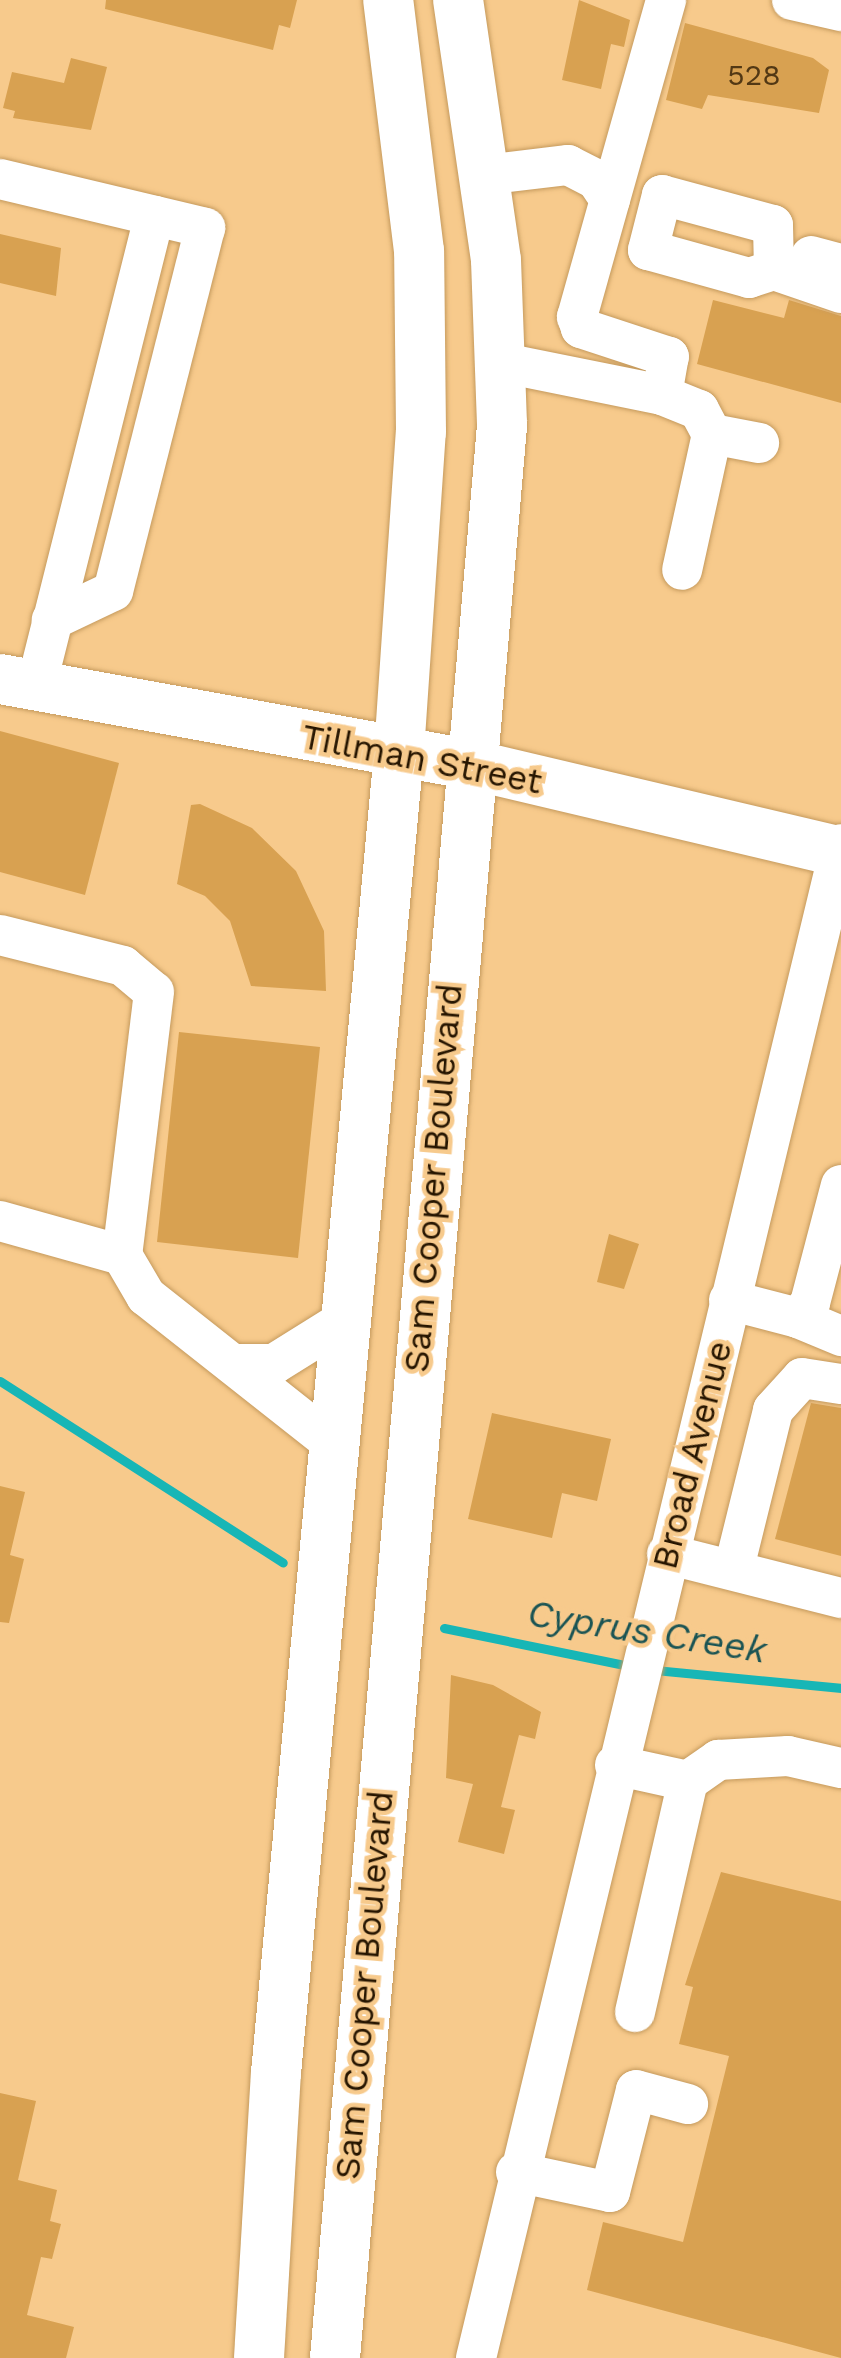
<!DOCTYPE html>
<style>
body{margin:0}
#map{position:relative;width:841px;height:2358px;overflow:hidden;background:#f7ca8c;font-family:"Work Sans",sans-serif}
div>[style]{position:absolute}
.stream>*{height:9px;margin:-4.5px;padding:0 4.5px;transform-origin:4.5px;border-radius:4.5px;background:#17b6b6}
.building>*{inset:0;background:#d8a151}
.roads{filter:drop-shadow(0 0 2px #c59a5d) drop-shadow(0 0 2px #c59a5d)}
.minor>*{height:40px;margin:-20px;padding:0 20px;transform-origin:20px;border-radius:20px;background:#fff}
.major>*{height:50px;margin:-25px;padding:0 25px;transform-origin:25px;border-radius:25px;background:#fff}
span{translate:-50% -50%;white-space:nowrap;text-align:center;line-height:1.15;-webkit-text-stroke:9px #f7ca8c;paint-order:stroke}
.number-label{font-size:30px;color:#523814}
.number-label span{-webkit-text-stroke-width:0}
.street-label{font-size:35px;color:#261500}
.water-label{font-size:38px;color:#1a5454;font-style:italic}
</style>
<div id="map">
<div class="stream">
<div style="left:0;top:1381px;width:336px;rotate:32.7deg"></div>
<div style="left:444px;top:1628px;width:194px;rotate:11.6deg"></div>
<div style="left:655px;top:1670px;width:187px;rotate:5.5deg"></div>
</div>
<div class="building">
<div style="clip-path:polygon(106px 0,297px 0,290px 28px,279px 25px,273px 50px,105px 9px)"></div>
<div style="clip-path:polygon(579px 0,630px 20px,624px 47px,611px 44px,601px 89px,562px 80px)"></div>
<div style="clip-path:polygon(685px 23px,813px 58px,829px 70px,819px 113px,708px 95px,702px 109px,666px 100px)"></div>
<div style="clip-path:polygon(71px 58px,107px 67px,91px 130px,13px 118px,15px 111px,3px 108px,12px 72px,64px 83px)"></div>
<div style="clip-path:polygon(0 234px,61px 248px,56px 296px,0 283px)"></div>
<div style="clip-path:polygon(713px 300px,784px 318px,789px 300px,841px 316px,841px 403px,697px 364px)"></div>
<div style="clip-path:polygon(0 731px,119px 763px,85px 895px,0 872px)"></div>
<div style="clip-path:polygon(200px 804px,252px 828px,296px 871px,324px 931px,326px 991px,251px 986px,230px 921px,205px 896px,177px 884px,191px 805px)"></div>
<div style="clip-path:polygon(179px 1032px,320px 1047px,298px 1258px,157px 1242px)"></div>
<div style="clip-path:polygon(609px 1234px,639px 1244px,624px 1289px,597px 1282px)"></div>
<div style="clip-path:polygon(811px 1403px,841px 1408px,841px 1556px,775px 1539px)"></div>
<div style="clip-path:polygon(492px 1413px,611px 1439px,597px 1501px,562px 1493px,552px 1538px,468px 1519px)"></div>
<div style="clip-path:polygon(0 1486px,25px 1492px,10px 1555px,24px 1559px,9px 1623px,0 1622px)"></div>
<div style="clip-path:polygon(451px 1675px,493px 1685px,541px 1712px,535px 1739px,519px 1735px,501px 1807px,515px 1810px,504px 1854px,458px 1842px,473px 1784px,446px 1778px)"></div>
<div style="clip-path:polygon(721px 1872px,841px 1901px,841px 2358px,587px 2290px,603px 2222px,683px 2242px,729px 2056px,679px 2044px,693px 1987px,685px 1985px)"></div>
<div style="clip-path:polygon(0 2093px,36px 2101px,18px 2180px,57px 2190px,50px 2221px,61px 2224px,52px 2259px,41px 2257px,27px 2315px,74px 2327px,66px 2358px,0 2358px)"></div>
</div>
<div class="roads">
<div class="minor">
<div style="left:792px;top:0;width:50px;rotate:12.7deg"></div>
<div style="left:484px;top:175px;width:85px;rotate:-6.8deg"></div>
<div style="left:568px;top:165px;width:31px;rotate:27deg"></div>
<div style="left:596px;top:179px;width:25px;rotate:56deg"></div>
<div style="left:0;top:179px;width:211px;rotate:13.4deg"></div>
<div style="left:205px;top:228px;width:374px;rotate:104.2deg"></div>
<div style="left:113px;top:591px;width:68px;rotate:154.6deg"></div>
<div style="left:811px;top:256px;width:31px;rotate:15deg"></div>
<div style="left:774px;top:270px;width:45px;rotate:-91.3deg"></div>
<div style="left:773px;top:225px;width:115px;rotate:-164.9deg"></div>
<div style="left:662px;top:195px;width:57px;rotate:104.3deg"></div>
<div style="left:648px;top:250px;width:105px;rotate:15.5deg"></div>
<div style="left:749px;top:278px;width:26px;rotate:-18deg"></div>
<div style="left:774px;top:270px;width:71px;rotate:18.9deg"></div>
<div style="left:499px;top:362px;width:166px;rotate:11.4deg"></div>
<div style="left:662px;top:395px;width:39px;rotate:-80deg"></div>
<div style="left:669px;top:357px;width:93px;rotate:-161.8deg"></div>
<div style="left:581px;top:328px;width:12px;rotate:-110deg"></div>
<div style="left:577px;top:317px;width:329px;rotate:-74.3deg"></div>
<div style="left:662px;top:395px;width:40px;rotate:22deg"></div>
<div style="left:699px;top:410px;width:27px;rotate:62deg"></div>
<div style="left:712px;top:434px;width:139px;rotate:102.4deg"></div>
<div style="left:712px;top:434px;width:48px;rotate:10.8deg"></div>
<div style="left:36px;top:687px;width:486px;rotate:-75.9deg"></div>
<div style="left:0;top:935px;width:127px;rotate:14.1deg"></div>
<div style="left:123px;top:966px;width:40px;rotate:40deg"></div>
<div style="left:154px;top:992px;width:265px;rotate:96.9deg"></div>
<div style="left:0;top:1221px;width:127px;rotate:15.6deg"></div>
<div style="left:122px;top:1255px;width:48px;rotate:59.7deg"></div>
<div style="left:146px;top:1296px;width:241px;rotate:38.3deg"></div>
<div style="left:729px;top:1300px;width:71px;rotate:14.6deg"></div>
<div style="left:798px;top:1318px;width:19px;rotate:-51deg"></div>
<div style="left:810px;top:1303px;width:122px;rotate:-75.3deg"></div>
<div style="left:798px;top:1318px;width:47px;rotate:22.7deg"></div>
<div style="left:233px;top:1364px;width:41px"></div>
<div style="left:274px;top:1364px;width:85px;rotate:-32deg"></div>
<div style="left:667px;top:1554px;width:179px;rotate:14.2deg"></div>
<div style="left:734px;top:1568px;width:163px;rotate:-76.1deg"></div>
<div style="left:773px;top:1410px;width:43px;rotate:-47.8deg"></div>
<div style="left:802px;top:1378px;width:39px;rotate:9deg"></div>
<div style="left:615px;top:1765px;width:75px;rotate:12.4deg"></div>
<div style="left:688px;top:1781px;width:37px;rotate:-35deg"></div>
<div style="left:718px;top:1760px;width:70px;rotate:-3.3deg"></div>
<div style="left:788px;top:1756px;width:54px;rotate:12.8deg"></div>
<div style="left:635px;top:2012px;width:237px;rotate:-77.1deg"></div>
<div style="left:516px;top:2172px;width:96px;rotate:12deg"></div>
<div style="left:610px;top:2192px;width:105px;rotate:-75.7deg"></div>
<div style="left:636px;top:2090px;width:54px;rotate:15.1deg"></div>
<div style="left:476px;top:2358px;width:1557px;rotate:-76.45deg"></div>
</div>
<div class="major">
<div style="left:0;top:679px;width:477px;rotate:10.3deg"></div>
<div style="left:469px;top:764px;width:382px;rotate:13.3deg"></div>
<div style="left:259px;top:2358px;width:286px;rotate:-86.6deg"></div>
<div style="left:276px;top:2073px;width:1327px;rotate:-84.68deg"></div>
<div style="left:399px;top:752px;width:321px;rotate:-86.1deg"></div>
<div style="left:421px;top:432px;width:181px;rotate:-90.6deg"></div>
<div style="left:419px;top:251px;width:253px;rotate:-97deg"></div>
<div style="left:335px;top:2358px;width:1941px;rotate:-85.06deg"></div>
<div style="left:502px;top:424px;width:164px;rotate:-92.1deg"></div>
<div style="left:496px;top:260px;width:263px;rotate:-98.3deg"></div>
</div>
</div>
<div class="number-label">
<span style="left:754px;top:75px">528</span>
</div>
<div class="street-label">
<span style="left:422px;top:759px;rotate:11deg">Tillman Street</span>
<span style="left:433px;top:1178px;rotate:-85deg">Sam Cooper Boulevard</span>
<span style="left:692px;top:1455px;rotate:-76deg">Broad Avenue</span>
<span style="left:364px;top:1985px;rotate:-85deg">Sam Cooper Boulevard</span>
</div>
<div class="water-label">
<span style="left:647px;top:1632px;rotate:9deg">Cyprus Creek</span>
</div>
</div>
